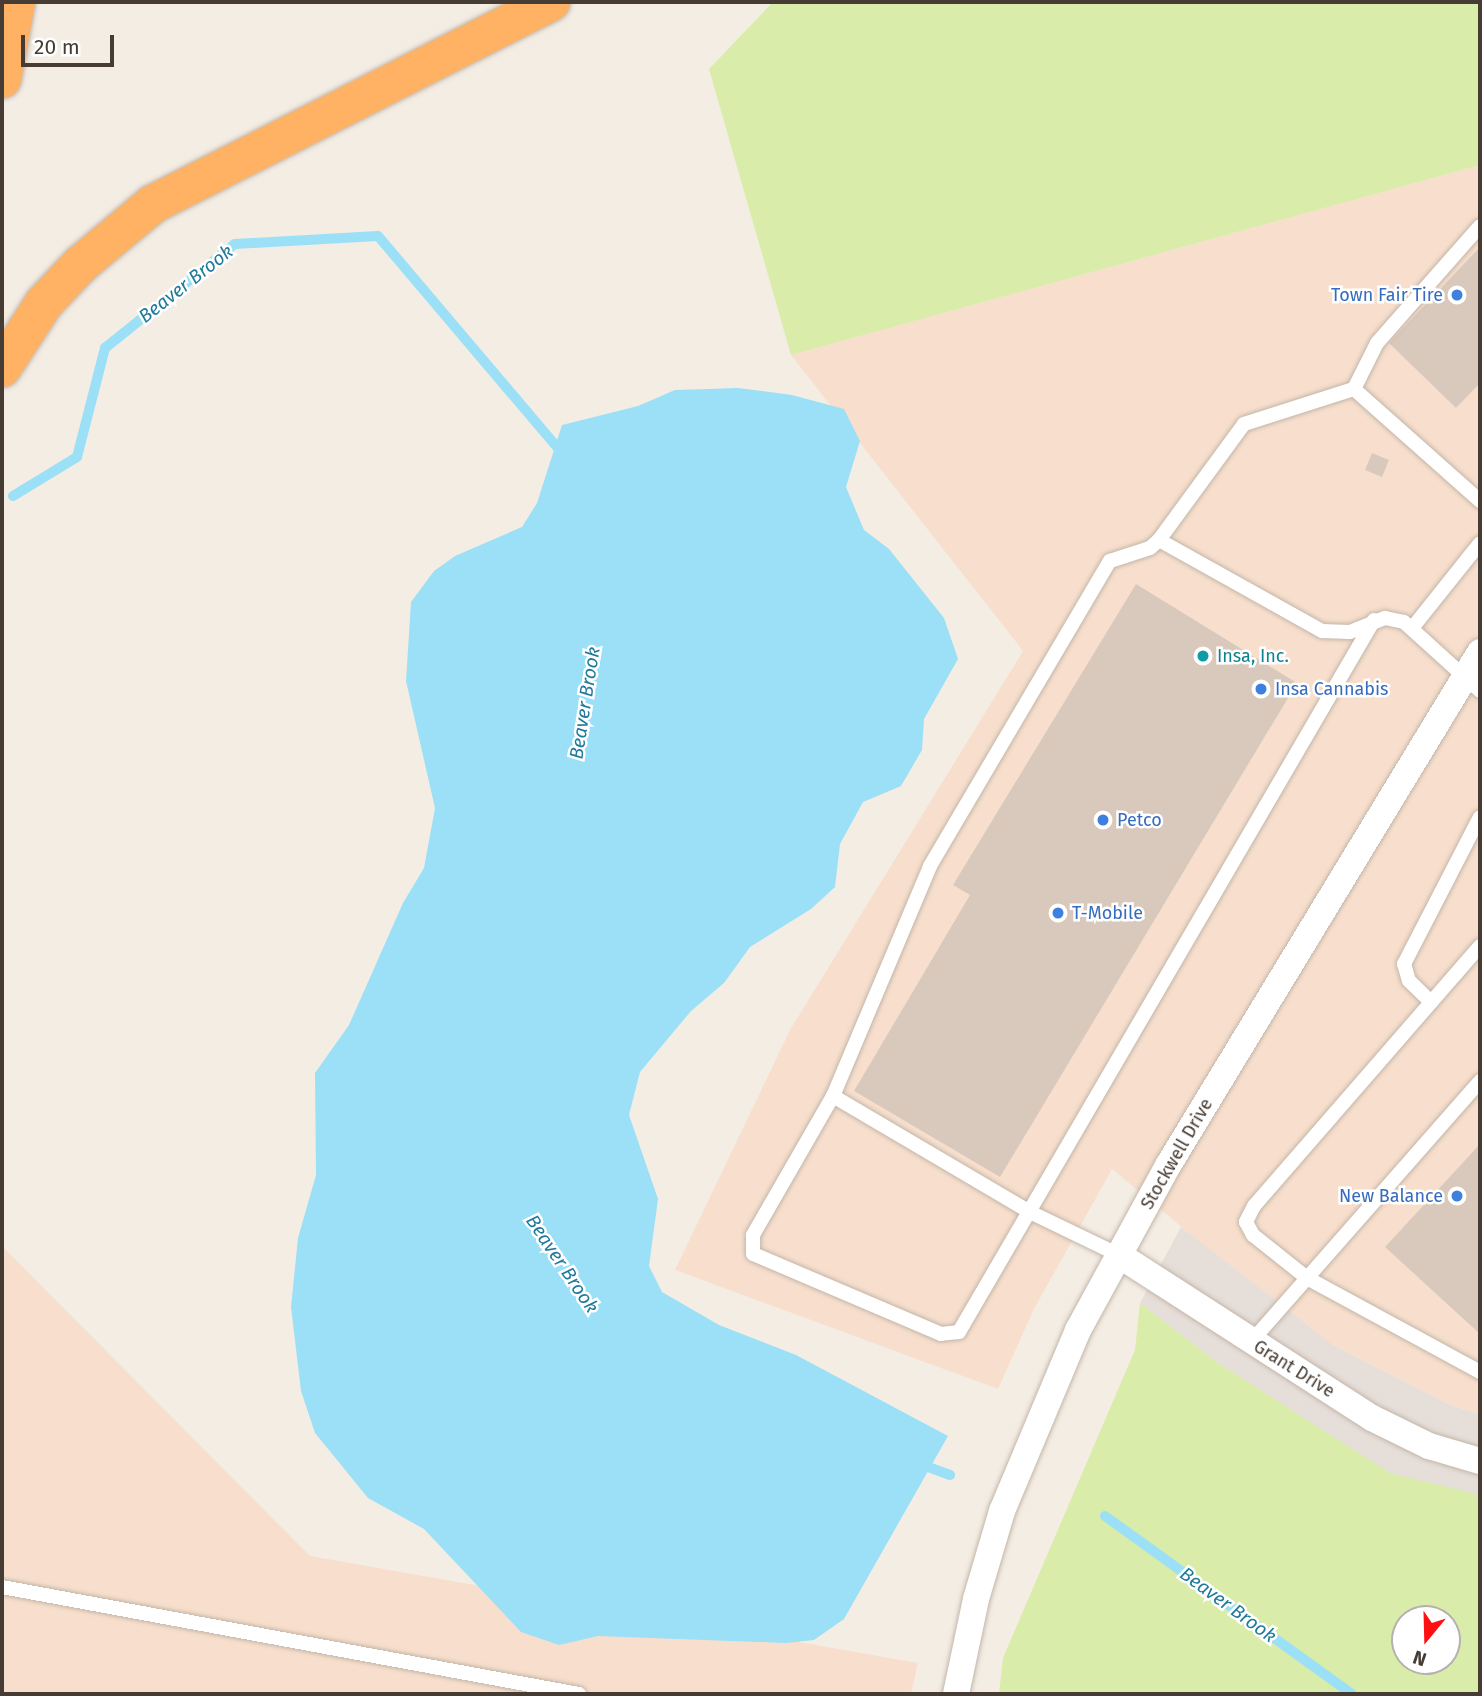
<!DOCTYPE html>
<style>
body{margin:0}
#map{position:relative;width:1482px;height:1696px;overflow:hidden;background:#f4ede4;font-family:"Fira Sans",sans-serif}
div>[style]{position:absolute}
.commercial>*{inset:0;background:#f8dfcd}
.industrial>*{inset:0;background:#e6ded9}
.green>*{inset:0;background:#d9eca9}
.water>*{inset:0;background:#9be0f7}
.stream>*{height:10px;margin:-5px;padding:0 5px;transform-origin:5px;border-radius:5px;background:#9be0f7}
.building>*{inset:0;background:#d9c9bc}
.roads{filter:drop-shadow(0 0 2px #c3b6a9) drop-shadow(0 0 2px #c3b6a9)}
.lane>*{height:14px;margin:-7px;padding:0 7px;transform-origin:7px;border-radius:7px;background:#fff}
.street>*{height:26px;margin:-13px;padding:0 13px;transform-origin:13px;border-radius:13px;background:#fff}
.highway>*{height:38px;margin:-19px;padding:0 19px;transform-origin:19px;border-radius:19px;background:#ffb264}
.dots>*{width:19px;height:19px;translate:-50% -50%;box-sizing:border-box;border:4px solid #fff;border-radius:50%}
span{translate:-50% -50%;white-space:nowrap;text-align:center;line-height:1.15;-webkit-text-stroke:5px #fff;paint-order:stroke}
.shop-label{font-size:18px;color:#366cbe}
.right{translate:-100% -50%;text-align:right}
.left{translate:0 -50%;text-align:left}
.culture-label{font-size:18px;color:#0d838f}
.street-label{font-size:18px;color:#473c34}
.water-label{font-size:19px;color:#1f7a9a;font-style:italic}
.frame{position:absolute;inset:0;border:4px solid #473c34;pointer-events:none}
.north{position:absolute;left:1391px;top:1605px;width:70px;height:70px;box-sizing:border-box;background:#fff;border:2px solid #b5b1ae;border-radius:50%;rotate:199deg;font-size:19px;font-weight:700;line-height:28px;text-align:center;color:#473c34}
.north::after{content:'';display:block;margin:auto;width:24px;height:32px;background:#ff1013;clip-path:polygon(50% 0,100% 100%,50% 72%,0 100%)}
.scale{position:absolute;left:21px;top:35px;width:93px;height:32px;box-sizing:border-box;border:4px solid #473c34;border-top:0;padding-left:9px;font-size:21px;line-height:24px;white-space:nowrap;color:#473c34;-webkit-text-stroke:5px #fff;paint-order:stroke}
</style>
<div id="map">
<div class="commercial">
<div style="clip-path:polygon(1480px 165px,1480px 1414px,1452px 1406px,1333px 1345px,1261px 1293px,1112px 1169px,1034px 1309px,998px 1389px,675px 1270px,790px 1030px,1023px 651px,791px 355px)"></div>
<div style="clip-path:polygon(2px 1246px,310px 1556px,918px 1663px,911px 1694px,2px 1694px)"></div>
</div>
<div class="industrial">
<div style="clip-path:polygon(1181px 1227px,1333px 1345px,1452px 1406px,1480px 1414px,1480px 1532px,1218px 1363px,1140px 1303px)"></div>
</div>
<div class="green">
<div style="clip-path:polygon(773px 2px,1480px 2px,1480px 165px,791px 355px,709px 69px)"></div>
<div style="clip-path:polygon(evenodd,1140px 1303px,1218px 1363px,1390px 1473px,1480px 1495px,1480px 1694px,999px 1694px,1003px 1658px,1135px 1350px,1140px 1303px,1405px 1619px,1447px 1619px,1447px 1661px,1405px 1661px,1405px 1619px)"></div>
</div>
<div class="water">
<div style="clip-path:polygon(738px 388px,792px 395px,844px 409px,860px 441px,846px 487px,864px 530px,889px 549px,944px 618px,958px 659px,924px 719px,922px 750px,901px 786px,863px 802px,840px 844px,835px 887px,811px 909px,750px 947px,724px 983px,691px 1011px,640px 1072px,629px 1115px,658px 1199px,649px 1266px,662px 1292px,719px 1325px,796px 1355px,948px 1436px,844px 1619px,814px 1640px,786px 1643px,598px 1636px,559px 1645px,521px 1632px,424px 1529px,368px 1498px,315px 1433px,301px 1391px,291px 1307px,298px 1238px,316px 1175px,315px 1073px,349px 1025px,403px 903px,424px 868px,435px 808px,406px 681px,411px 602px,434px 571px,455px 556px,522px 527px,537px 503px,562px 425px,638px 406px,675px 390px)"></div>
</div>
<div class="stream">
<div style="left:13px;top:496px;width:75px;rotate:-31.4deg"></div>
<div style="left:77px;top:457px;width:113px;rotate:-75.6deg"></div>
<div style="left:105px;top:348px;width:166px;rotate:-38.7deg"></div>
<div style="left:235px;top:244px;width:143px;rotate:-3.2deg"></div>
<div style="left:378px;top:236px;width:286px;rotate:49.7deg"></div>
<div style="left:920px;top:1464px;width:32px;rotate:20deg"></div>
<div style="left:1105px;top:1516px;width:304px;rotate:35.8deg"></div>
</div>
<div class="building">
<div style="clip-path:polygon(1480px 247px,1480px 383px,1456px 408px,1389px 343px)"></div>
<div style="clip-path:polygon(1372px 453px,1389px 460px,1382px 477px,1365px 470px)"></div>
<div style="clip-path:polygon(1136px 584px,1297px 683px,1000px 1177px,854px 1091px,970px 895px,953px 885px)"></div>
<div style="clip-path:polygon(1480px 1144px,1480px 1334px,1385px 1247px)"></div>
</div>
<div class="roads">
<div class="lane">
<div style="left:1354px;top:389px;width:51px;rotate:-63.4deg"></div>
<div style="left:1377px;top:343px;width:156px;rotate:-48.6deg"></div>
<div style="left:1159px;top:540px;width:187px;rotate:29.2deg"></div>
<div style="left:1322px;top:631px;width:28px;rotate:2deg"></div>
<div style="left:1350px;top:632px;width:38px;rotate:-22deg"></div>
<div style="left:1385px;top:618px;width:19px;rotate:12deg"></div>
<div style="left:1404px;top:622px;width:103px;rotate:42.2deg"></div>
<div style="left:1374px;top:620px;width:824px;rotate:120.24deg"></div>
<div style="left:959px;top:1332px;width:18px;rotate:174deg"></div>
<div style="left:941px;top:1334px;width:204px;rotate:-156.9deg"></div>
<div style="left:753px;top:1254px;width:19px;rotate:-90deg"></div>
<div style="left:753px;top:1235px;width:160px;rotate:-60.1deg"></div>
<div style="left:833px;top:1096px;width:250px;rotate:-67.1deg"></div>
<div style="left:930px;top:866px;width:354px;rotate:-59.5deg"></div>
<div style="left:1110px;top:561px;width:42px;rotate:-18deg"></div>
<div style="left:1150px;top:548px;width:12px;rotate:-42deg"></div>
<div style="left:1159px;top:540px;width:144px;rotate:-53.8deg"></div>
<div style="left:1244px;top:424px;width:115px;rotate:-17.7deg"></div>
<div style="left:1354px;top:389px;width:169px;rotate:41.6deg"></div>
<div style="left:1413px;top:627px;width:107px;rotate:-51.4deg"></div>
<div style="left:1480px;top:946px;width:344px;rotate:131deg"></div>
<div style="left:1254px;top:1206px;width:18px;rotate:117deg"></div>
<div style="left:1246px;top:1222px;width:15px;rotate:62deg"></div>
<div style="left:1253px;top:1235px;width:69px;rotate:38.5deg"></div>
<div style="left:1307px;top:1278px;width:197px;rotate:28.5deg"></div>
<div style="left:1431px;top:1002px;width:30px;rotate:-136deg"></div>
<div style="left:1409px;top:981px;width:18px;rotate:-106deg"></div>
<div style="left:1404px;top:964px;width:165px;rotate:-62.7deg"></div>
<div style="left:833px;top:1096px;width:229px;rotate:30.5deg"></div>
<div style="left:1030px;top:1212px;width:99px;rotate:25.8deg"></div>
<div style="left:1250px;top:1343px;width:349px;rotate:-48.7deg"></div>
<div style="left:2px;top:1587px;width:587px;rotate:10.51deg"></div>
</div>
<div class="street">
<div style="left:1119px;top:1255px;width:301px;rotate:32.8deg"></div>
<div style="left:1372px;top:1418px;width:64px;rotate:26.2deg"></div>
<div style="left:1429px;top:1446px;width:53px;rotate:16.4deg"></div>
<div style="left:956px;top:1694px;width:97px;rotate:-78.1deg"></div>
<div style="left:976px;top:1599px;width:92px;rotate:-73.5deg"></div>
<div style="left:1002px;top:1511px;width:196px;rotate:-67.2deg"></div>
<div style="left:1078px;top:1330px;width:189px;rotate:-61.3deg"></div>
<div style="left:1169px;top:1164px;width:599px;rotate:-58.72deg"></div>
</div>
<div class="highway">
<div style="left:2px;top:79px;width:78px;rotate:-79.7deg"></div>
<div style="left:2px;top:368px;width:77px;rotate:-57.1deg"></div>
<div style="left:44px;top:303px;width:54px;rotate:-46.5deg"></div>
<div style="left:81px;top:264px;width:94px;rotate:-39.8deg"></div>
<div style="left:153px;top:204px;width:446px;rotate:-26.9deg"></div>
</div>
</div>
<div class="dots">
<div style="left:1457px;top:295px;background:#3f7fe0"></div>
<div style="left:1203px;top:656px;background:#0f9aa8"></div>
<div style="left:1261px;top:689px;background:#3f7fe0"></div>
<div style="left:1103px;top:820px;background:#3f7fe0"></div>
<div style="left:1058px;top:913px;background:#3f7fe0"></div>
<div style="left:1457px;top:1196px;background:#3f7fe0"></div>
</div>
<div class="shop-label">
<span class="right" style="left:1443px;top:295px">Town Fair Tire</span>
<span class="left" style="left:1275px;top:689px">Insa Cannabis</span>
<span class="left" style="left:1117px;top:820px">Petco</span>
<span class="left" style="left:1072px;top:913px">T-Mobile</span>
<span class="right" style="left:1443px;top:1196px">New Balance</span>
</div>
<div class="culture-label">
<span class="left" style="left:1217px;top:656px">Insa, Inc.</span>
</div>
<div class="street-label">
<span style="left:1177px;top:1154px;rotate:-60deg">Stockwell Drive</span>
<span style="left:1294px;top:1369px;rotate:32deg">Grant Drive</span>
</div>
<div class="water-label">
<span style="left:186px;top:284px;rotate:-38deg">Beaver Brook</span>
<span style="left:585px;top:703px;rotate:-81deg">Beaver Brook</span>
<span style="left:562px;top:1264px;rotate:56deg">Beaver Brook</span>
<span style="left:1228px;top:1605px;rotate:36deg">Beaver Brook</span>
</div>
<div class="frame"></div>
<div class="north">N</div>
<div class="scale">20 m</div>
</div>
